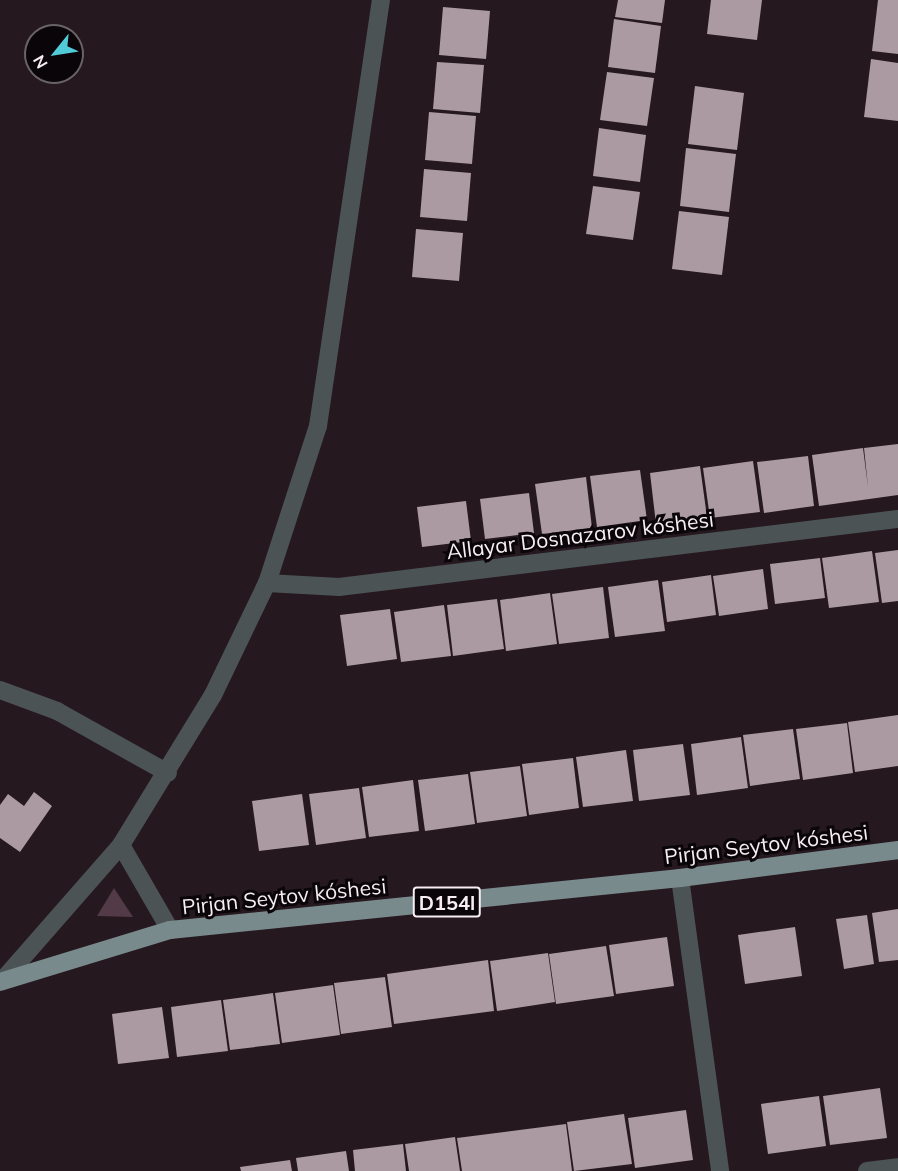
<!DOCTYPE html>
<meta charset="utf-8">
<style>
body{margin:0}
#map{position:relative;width:898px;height:1171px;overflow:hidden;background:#25181e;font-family:Mulish,sans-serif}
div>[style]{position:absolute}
.green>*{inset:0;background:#523a46}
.building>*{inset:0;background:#ac9aa3}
.minor>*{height:18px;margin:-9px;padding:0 9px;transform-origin:9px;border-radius:9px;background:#4b5354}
.major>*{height:18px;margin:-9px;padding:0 9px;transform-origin:9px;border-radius:9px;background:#798a8c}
span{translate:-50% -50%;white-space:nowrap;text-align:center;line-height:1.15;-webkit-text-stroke:6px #0a0508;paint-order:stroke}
.shield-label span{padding:2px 4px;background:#0a0508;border:2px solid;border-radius:4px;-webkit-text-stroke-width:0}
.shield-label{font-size:20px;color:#f7edf2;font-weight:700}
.street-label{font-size:21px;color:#f7edf2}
.north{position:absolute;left:24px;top:24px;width:60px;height:60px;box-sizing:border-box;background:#0a0508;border:2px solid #696266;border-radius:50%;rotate:240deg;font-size:16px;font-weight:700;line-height:24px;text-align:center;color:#f7edf2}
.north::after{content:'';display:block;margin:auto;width:21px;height:27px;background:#52cbd9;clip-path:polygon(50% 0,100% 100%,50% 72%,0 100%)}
</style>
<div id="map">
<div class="green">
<div style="clip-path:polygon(114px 888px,133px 917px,97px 916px)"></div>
</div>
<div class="building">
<div style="clip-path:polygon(618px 0,665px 0,662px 23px,615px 17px)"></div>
<div style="clip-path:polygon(711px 0,762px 0,757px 40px,707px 34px)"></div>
<div style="clip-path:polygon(878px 0,898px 0,898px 54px,872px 51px)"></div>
<div style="clip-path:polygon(443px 7px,490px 11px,486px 59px,439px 55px)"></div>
<div style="clip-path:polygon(614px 19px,661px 26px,655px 73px,608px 67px)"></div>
<div style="clip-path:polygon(871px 59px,898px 63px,898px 121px,864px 117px)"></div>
<div style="clip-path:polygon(437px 62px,484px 65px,480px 113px,433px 109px)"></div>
<div style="clip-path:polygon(607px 72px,654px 78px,647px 126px,600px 120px)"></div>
<div style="clip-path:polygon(695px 86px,744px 93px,737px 150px,688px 144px)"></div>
<div style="clip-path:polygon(429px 112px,476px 116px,472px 164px,425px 160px)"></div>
<div style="clip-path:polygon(599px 128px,646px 135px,640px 182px,593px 176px)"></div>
<div style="clip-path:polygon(686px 148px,736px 154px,729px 212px,680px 206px)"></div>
<div style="clip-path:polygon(424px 169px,471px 173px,467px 221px,420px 217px)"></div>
<div style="clip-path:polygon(593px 186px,640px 192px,633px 240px,586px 234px)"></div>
<div style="clip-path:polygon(679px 211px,729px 217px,722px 275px,672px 269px)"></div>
<div style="clip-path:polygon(416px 229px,463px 233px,459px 281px,412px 277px)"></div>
<div style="clip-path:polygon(898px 444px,898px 495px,819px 506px,812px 455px,863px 448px,868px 487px,864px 448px)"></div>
<div style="clip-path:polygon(808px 456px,814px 506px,764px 513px,757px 462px)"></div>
<div style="clip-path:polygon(753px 461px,760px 512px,710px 518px,703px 468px)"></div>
<div style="clip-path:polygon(700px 466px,707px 517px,656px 524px,650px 473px)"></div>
<div style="clip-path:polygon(640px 470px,647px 520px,597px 527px,590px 476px)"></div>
<div style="clip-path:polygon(586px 477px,592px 528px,542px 534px,535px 484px)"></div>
<div style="clip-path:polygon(529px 493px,534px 533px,485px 539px,480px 499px)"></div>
<div style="clip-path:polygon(466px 501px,471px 541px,422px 547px,417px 507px)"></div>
<div style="clip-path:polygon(898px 550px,898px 601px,882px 603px,875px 553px)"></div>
<div style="clip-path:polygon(872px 551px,879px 602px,829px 608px,822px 558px)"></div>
<div style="clip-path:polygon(820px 558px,825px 598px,775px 604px,770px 564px)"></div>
<div style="clip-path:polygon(763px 569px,768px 609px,719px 616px,713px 576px)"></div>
<div style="clip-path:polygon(711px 575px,716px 615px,667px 622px,662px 582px)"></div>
<div style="clip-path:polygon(658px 580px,665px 631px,615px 637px,608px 587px)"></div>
<div style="clip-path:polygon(603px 587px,609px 638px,559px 644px,552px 594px)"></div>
<div style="clip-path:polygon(550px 593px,557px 644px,506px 651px,500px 600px)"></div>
<div style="clip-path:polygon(497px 599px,504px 649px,453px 656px,447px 605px)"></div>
<div style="clip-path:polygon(444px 605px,451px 656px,401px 662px,394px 612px)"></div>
<div style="clip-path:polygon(390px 609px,397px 659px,347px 666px,340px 615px)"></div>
<div style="clip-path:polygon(898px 715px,898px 766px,855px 772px,848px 722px)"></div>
<div style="clip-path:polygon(847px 723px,853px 773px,803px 780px,796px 729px)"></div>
<div style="clip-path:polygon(793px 729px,800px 779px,750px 786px,743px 735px)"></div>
<div style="clip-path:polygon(741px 737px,748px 788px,697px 795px,691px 744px)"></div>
<div style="clip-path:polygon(683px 744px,690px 795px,639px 801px,633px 750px)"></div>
<div style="clip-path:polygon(626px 750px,633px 801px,583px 807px,576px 757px)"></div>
<div style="clip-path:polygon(573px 758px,579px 808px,529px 815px,522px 764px)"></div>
<div style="clip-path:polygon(520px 766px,527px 816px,477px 823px,470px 772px)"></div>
<div style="clip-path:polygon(468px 774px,475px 824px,425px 831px,418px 780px)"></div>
<div style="clip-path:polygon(413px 780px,419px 831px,369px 837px,362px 787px)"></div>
<div style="clip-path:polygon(359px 788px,366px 838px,316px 845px,309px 794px)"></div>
<div style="clip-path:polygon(34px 792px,52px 806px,20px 852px,0 838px,0 805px,8px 794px,24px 806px)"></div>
<div style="clip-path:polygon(302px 794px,309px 845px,259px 851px,252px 801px)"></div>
<div style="clip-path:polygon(898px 909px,898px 960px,879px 962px,872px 913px)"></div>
<div style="clip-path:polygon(867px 915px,874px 964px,844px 969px,836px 919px)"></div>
<div style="clip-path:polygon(795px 927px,802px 976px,745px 984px,738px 935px)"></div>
<div style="clip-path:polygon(667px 937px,674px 986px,616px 994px,609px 945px)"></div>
<div style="clip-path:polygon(606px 946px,614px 996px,556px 1004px,549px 954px)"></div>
<div style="clip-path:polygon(548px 953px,555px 1002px,497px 1011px,490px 961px)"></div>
<div style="clip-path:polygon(488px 960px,494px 1011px,394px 1024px,387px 974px)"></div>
<div style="clip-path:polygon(385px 977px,392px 1027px,341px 1034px,334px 983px)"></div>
<div style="clip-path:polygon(333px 985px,340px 1035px,282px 1043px,275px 993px)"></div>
<div style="clip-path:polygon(273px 993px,280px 1044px,230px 1050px,223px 1000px)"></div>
<div style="clip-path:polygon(221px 1000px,228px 1051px,177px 1057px,171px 1007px)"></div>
<div style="clip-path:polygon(162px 1007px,169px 1058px,118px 1064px,112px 1014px)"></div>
<div style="clip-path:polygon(880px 1088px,887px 1138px,830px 1145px,823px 1096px)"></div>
<div style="clip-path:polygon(819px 1096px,826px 1146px,768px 1154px,761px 1104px)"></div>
<div style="clip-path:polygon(686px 1110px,693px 1160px,635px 1168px,628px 1118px)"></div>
<div style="clip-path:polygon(624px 1114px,632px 1164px,574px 1171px,567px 1122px)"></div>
<div style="clip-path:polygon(566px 1124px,572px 1171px,462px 1171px,457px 1138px)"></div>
<div style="clip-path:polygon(455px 1137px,460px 1171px,409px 1171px,405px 1144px)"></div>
<div style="clip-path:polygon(403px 1144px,406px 1171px,355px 1171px,353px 1150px)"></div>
<div style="clip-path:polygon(346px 1151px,349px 1171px,298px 1171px,296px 1158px)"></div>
<div style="clip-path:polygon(290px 1160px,292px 1171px,241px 1171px,240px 1167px)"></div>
</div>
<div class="minor">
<div style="left:267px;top:583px;width:72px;rotate:3.2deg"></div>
<div style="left:339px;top:587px;width:563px;rotate:-6.94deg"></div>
<div style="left:0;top:690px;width:61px;rotate:20.2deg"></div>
<div style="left:57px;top:711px;width:127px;rotate:29.2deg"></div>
<div style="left:121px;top:845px;width:98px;rotate:60deg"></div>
<div style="left:680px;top:878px;width:296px;rotate:82.2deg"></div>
<div style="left:2px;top:981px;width:181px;rotate:-48.8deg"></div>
<div style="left:121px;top:845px;width:176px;rotate:-58.5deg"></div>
<div style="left:213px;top:695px;width:124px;rotate:-64.3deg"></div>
<div style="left:267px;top:583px;width:165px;rotate:-72deg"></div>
<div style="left:318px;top:426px;width:431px;rotate:-81.6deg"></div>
<div style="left:867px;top:1171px;width:31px;rotate:-7deg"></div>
</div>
<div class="major">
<div style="left:0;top:982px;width:178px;rotate:-17deg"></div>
<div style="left:170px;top:930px;width:513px;rotate:-5.82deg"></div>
<div style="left:680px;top:878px;width:220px;rotate:-7.3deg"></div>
</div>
<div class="shield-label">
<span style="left:447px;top:902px">D154l</span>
</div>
<div class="street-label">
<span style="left:580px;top:535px;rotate:-7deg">Allayar Dosnazarov kóshesi</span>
<span style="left:766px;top:844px;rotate:-7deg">Pirjan Seytov kóshesi</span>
<span style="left:284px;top:896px;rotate:-6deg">Pirjan Seytov kóshesi</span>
</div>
<div class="north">N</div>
</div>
